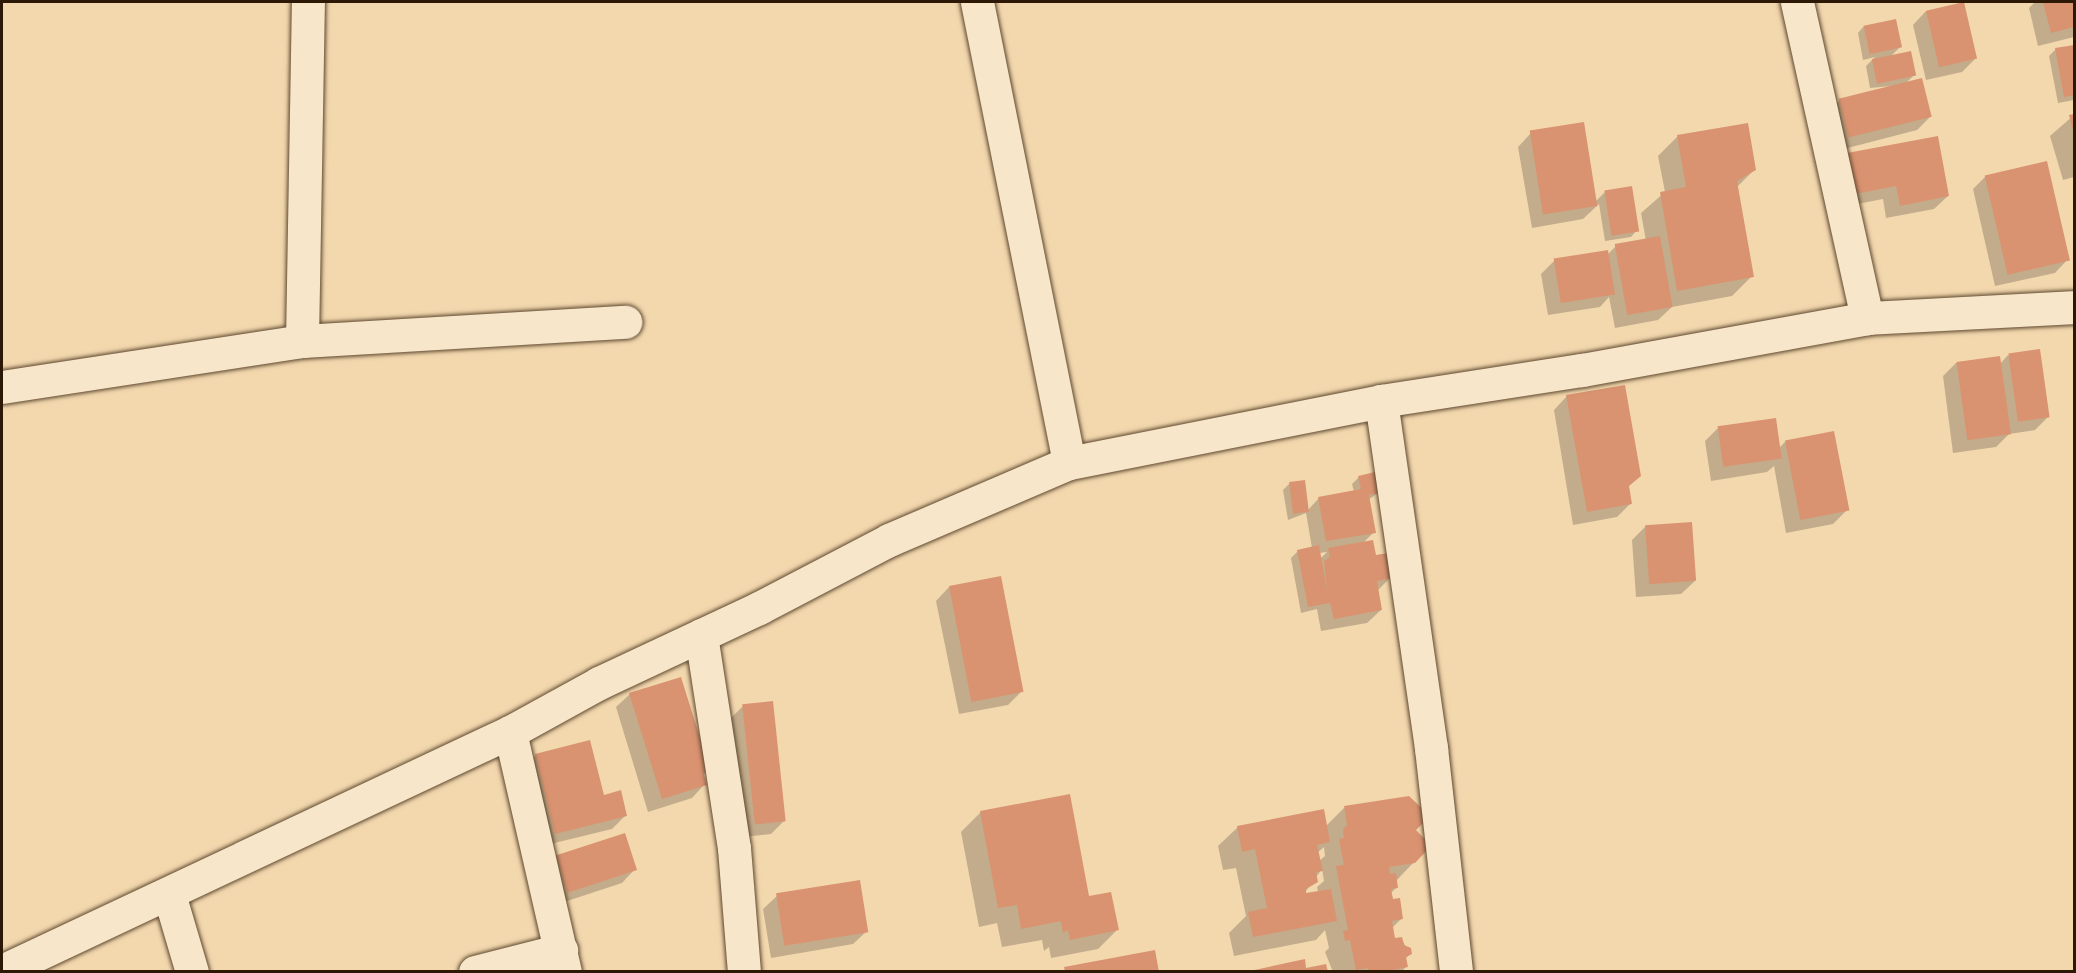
<!DOCTYPE html>
<html>
<head>
<meta charset="utf-8">
<style>
	body { margin:0 }
	#map { position:relative; width:2076px; height:973px; overflow:hidden; background:#f3d8ae; font-family:"Libre Bodoni",serif }
	div>[style] { position:absolute }
	[style*='--x'] { left:calc(var(--x)*1px); top:calc(var(--y)*1px); width:calc(var(--w)*1px); rotate:calc(var(--a)*1deg) }
	.shadow>* { inset:0; background:#0003 }
	.building>* { inset:0; background:#da9371; transform-origin:0 0 }
	.roads { filter:drop-shadow(0 0 2px #5e482f) drop-shadow(0 0 2px #5e482f) }
	.street>* { height:33px; margin:-16.5px; padding:0 16.5px; transform-origin:16.5px; border-radius:16.5px; background:#f7e6ca }
	span { translate:-50% -50%; white-space:nowrap; text-align:center; line-height:1.15; -webkit-text-stroke:6px #f7e6ca; paint-order:stroke }
	.frame { position:absolute; inset:0; border:3px solid #2c1805; pointer-events:none }
</style>
</head>
<body>
<div id="map">
	<div class="shadow">
		<i style="clip-path:polygon(2035px 2px,2074px 2px,2074px 37px,2038px 46px,2029px 8px)"></i>
		<i style="clip-path:polygon(1926px 11px,1976px 58px,1962px 72px,1926px 80px,1913px 25px)"></i>
		<i style="clip-path:polygon(1864px 26px,1901px 46px,1891px 56px,1914px 75px,1905px 84px,1930px 117px,1917px 130px,1836px 151px,1826px 114px,1839px 101px,1901px 85px,1870px 88px,1866px 66px,1875px 57px,1863px 60px,1858px 33px)"></i>
		<i style="clip-path:polygon(2074px 46px,2074px 100px,2058px 103px,2049px 56px,2055px 50px)"></i>
		<i style="clip-path:polygon(2074px 115px,2074px 177px,2063px 180px,2050px 136px)"></i>
		<i style="clip-path:polygon(1531px 133px,1596px 201px,1605px 192px,1637px 230px,1631px 237px,1605px 241px,1599px 204px,1583px 219px,1532px 228px,1518px 147px)"></i>
		<i style="clip-path:polygon(1678px 136px,1754px 170px,1736px 188px,1752px 276px,1732px 296px,1672px 307px,1658px 320px,1615px 328px,1609px 297px,1600px 307px,1548px 315px,1541px 274px,1555px 260px,1607px 255px,1616px 246px,1646px 241px,1641px 213px,1665px 192px,1658px 156px)"></i>
		<i style="clip-path:polygon(1834px 168px,1948px 196px,1934px 209px,1886px 218px,1883px 199px,1842px 207px)"></i>
		<i style="clip-path:polygon(1986px 176px,2068px 259px,2055px 273px,1995px 286px,1973px 189px)"></i>
		<i style="clip-path:polygon(2008px 355px,2048px 417px,2035px 430px,2009px 434px,1996px 447px,1953px 453px,1943px 376px,1956px 363px,2000px 364px)"></i>
		<i style="clip-path:polygon(1567px 396px,1628px 487px,1630px 504px,1617px 517px,1573px 525px,1554px 410px)"></i>
		<i style="clip-path:polygon(1718px 428px,1779px 448px,1785px 442px,1847px 510px,1833px 524px,1786px 533px,1774px 466px,1767px 472px,1711px 481px,1705px 441px)"></i>
		<i style="clip-path:polygon(evenodd,1359px 477px,1378px 493px,1368px 500px,1374px 532px,1363px 543px,1391px 577px,1377px 591px,1381px 610px,1367px 623px,1321px 631px,1317px 609px,1301px 613px,1291px 558px,1298px 551px,1312px 548px,1306px 513px,1288px 520px,1283px 490px,1290px 483px,1308px 510px,1319px 498px,1354px 492px,1352px 484px,1359px 477px,1327px 552px,1320px 559px,1319px 553px,1327px 552px)"></i>
		<i style="clip-path:polygon(1646px 526px,1695px 581px,1681px 594px,1636px 597px,1632px 540px)"></i>
		<i style="clip-path:polygon(949px 587px,1022px 691px,1008px 705px,959px 714px,936px 601px)"></i>
		<i style="clip-path:polygon(630px 694px,708px 770px,703px 775px,705px 784px,692px 798px,648px 812px,616px 707px)"></i>
		<i style="clip-path:polygon(743px 706px,785px 820px,771px 834px,743px 837px,730px 719px)"></i>
		<i style="clip-path:polygon(536px 755px,603px 797px,626px 815px,612px 829px,542px 846px,523px 769px)"></i>
		<i style="clip-path:polygon(evenodd,1344px 808px,1414px 830px,1414px 862px,1396px 881px,1397px 887px,1390px 894px,1402px 918px,1392px 928px,1394px 940px,1401px 938px,1410px 954px,1405px 959px,1406px 967px,1401px 972px,1333px 972px,1325px 952px,1329px 948px,1325px 930px,1316px 940px,1234px 956px,1229px 933px,1246px 916px,1236px 868px,1223px 870px,1218px 846px,1238px 827px,1326px 826px,1344px 808px,1324px 847px,1325px 856px,1319px 861px,1317px 853px,1324px 847px,1344px 808px,1322px 869px,1324px 881px,1317px 887px,1318px 892px,1303px 895px,1322px 869px)"></i>
		<i style="clip-path:polygon(981px 812px,1088px 898px,1117px 930px,1098px 949px,1051px 958px,1049px 947px,1044px 951px,1042px 940px,1002px 947px,997px 923px,979px 927px,961px 832px)"></i>
		<i style="clip-path:polygon(557px 858px,635px 869px,622px 883px,555px 905px,543px 871px)"></i>
		<i style="clip-path:polygon(777px 896px,867px 931px,853px 944px,771px 958px,763px 909px)"></i>
	</div>
	<div class="building">
		<i style="left:1964px;top:2px;width:58px;height:39px;rotate:77deg"></i>
		<i style="clip-path:polygon(2043px 2px,2074px 2px,2074px 27px,2051px 33px)"></i>
		<i style="left:1896px;top:19px;width:29px;height:33px;rotate:78deg"></i>
		<i style="clip-path:polygon(2074px 45px,2074px 95px,2064px 97px,2055px 48px)"></i>
		<i style="left:1911px;top:51px;width:25px;height:40px;rotate:78deg"></i>
		<i style="left:1922px;top:78px;width:40px;height:86px;rotate:76deg"></i>
		<i style="clip-path:polygon(2074px 114px,2074px 133px,2069px 115px)"></i>
		<i style="left:1584px;top:122px;width:85px;height:55px;rotate:81deg"></i>
		<i style="clip-path:polygon(1748px 123px,1756px 170px,1737px 181px,1754px 277px,1677px 291px,1660px 192px,1686px 187px,1677px 135px)"></i>
		<i style="clip-path:polygon(1938px 136px,1949px 196px,1900px 206px,1896px 186px,1855px 194px,1847px 153px)"></i>
		<i style="left:2047px;top:161px;width:102px;height:64px;rotate:77deg"></i>
		<i style="left:1632px;top:186px;width:46px;height:28px;rotate:81deg"></i>
		<i style="left:1660px;top:236px;width:72px;height:46px;rotate:80deg"></i>
		<i style="left:1608px;top:250px;width:45px;height:55px;rotate:81deg"></i>
		<i style="left:2040px;top:349px;width:69px;height:32px;rotate:82deg"></i>
		<i style="left:2000px;top:356px;width:79px;height:44px;rotate:82deg"></i>
		<i style="clip-path:polygon(1625px 385px,1641px 476px,1629px 486px,1632px 504px,1587px 512px,1566px 395px)"></i>
		<i style="left:1776px;top:418px;width:41px;height:59px;rotate:82deg"></i>
		<i style="left:1834px;top:431px;width:81px;height:50px;rotate:79deg"></i>
		<i style="clip-path:polygon(1375px 472px,1379px 493px,1369px 495px,1376px 533px,1326px 541px,1318px 497px,1361px 489px,1358px 476px)"></i>
		<i style="left:1305px;top:480px;width:32px;height:16px;rotate:83deg"></i>
		<i style="left:1692px;top:522px;width:59px;height:47px;rotate:86deg"></i>
		<i style="clip-path:polygon(1373px 540px,1376px 555px,1388px 553px,1392px 578px,1377px 581px,1382px 610px,1334px 619px,1330px 603px,1308px 607px,1297px 550px,1319px 545px,1327px 590px,1324px 561px,1330px 557px,1328px 548px)"></i>
		<i style="left:1001px;top:576px;width:118px;height:53px;rotate:79deg"></i>
		<i style="clip-path:polygon(681px 677px,710px 770px,703px 772px,707px 785px,662px 799px,629px 693px)"></i>
		<i style="left:773px;top:701px;width:121px;height:31px;rotate:84deg"></i>
		<i style="clip-path:polygon(590px 740px,604px 795px,621px 790px,627px 816px,555px 834px,535px 754px)"></i>
		<i style="clip-path:polygon(1070px 794px,1089px 896px,1111px 892px,1119px 930px,1070px 940px,1068px 930px,1063px 933px,1061px 921px,1021px 929px,1017px 905px,998px 908px,980px 811px)"></i>
		<i style="clip-path:polygon(1409px 796px,1430px 816px,1416px 830px,1431px 846px,1415px 863px,1389px 867px,1390px 874px,1396px 873px,1398px 888px,1391px 889px,1393px 899px,1400px 898px,1403px 919px,1392px 921px,1395px 938px,1402px 937px,1404px 945px,1411px 948px,1412px 954px,1406px 957px,1408px 967px,1383px 972px,1368px 972px,1368px 968px,1356px 970px,1350px 940px,1345px 941px,1343px 931px,1348px 930px,1336px 866px,1344px 865px,1339px 839px,1344px 838px,1343px 829px,1347px 825px,1344px 806px)"></i>
		<i style="clip-path:polygon(1324px 809px,1330px 842px,1317px 845px,1323px 871px,1316px 872px,1318px 882px,1306px 889px,1306px 893px,1331px 889px,1337px 921px,1253px 937px,1248px 912px,1267px 908px,1255px 849px,1242px 852px,1237px 826px)"></i>
		<i style="left:625px;top:833px;width:39px;height:73px;rotate:72deg"></i>
		<i style="left:860px;top:880px;width:53px;height:85px;rotate:81deg"></i>
		<i style="clip-path:polygon(1155px 950px,1159px 972px,1065px 972px,1064px 967px)"></i>
		<i style="clip-path:polygon(1305px 959px,1306px 968px,1326px 964px,1328px 972px,1245px 972px)"></i>
	</div>
	<div class="roads">
		<div class="street">
			<i style="--x:977;--y:2;--w:470;--a:78.7"></i>
			<i style="--x:1797;--y:2;--w:324;--a:77.5"></i>
			<i style="--x:302;--y:341;--w:324;--a:-3.4"></i>
			<i style="--x:2;--y:387;--w:304;--a:-8.7"></i>
			<i style="--x:302;--y:341;--w:339;--a:-89"></i>
			<i style="--x:1381;--y:401;--w:351;--a:81.8"></i>
			<i style="--x:1431;--y:748;--w:225;--a:83.6"></i>
			<i style="--x:701;--y:635;--w:216;--a:81.2"></i>
			<i style="--x:734;--y:848;--w:124;--a:85.4"></i>
			<i style="--x:510;--y:732;--w:246;--a:77.1"></i>
			<i style="--x:169;--y:894;--w:81;--a:73.6"></i>
			<i style="--x:2;--y:971;--w:561;--a:-25.2"></i>
			<i style="--x:510;--y:732;--w:102;--a:-28.8"></i>
			<i style="--x:599;--y:683;--w:177;--a:-25.1"></i>
			<i style="--x:759;--y:608;--w:147;--a:-27.6"></i>
			<i style="--x:889;--y:540;--w:196;--a:-23.2"></i>
			<i style="--x:1069;--y:463;--w:318;--a:-11.2"></i>
			<i style="--x:1381;--y:401;--w:203;--a:-8.8"></i>
			<i style="--x:1582;--y:370;--w:290;--a:-10.3"></i>
			<i style="--x:1867;--y:318;--w:207;--a:-3"></i>
			<i style="--x:475;--y:972;--w:89;--a:-14.3"></i>
		</div>
	</div>
	<div class="frame"></div>
</div>
</body>
</html>
